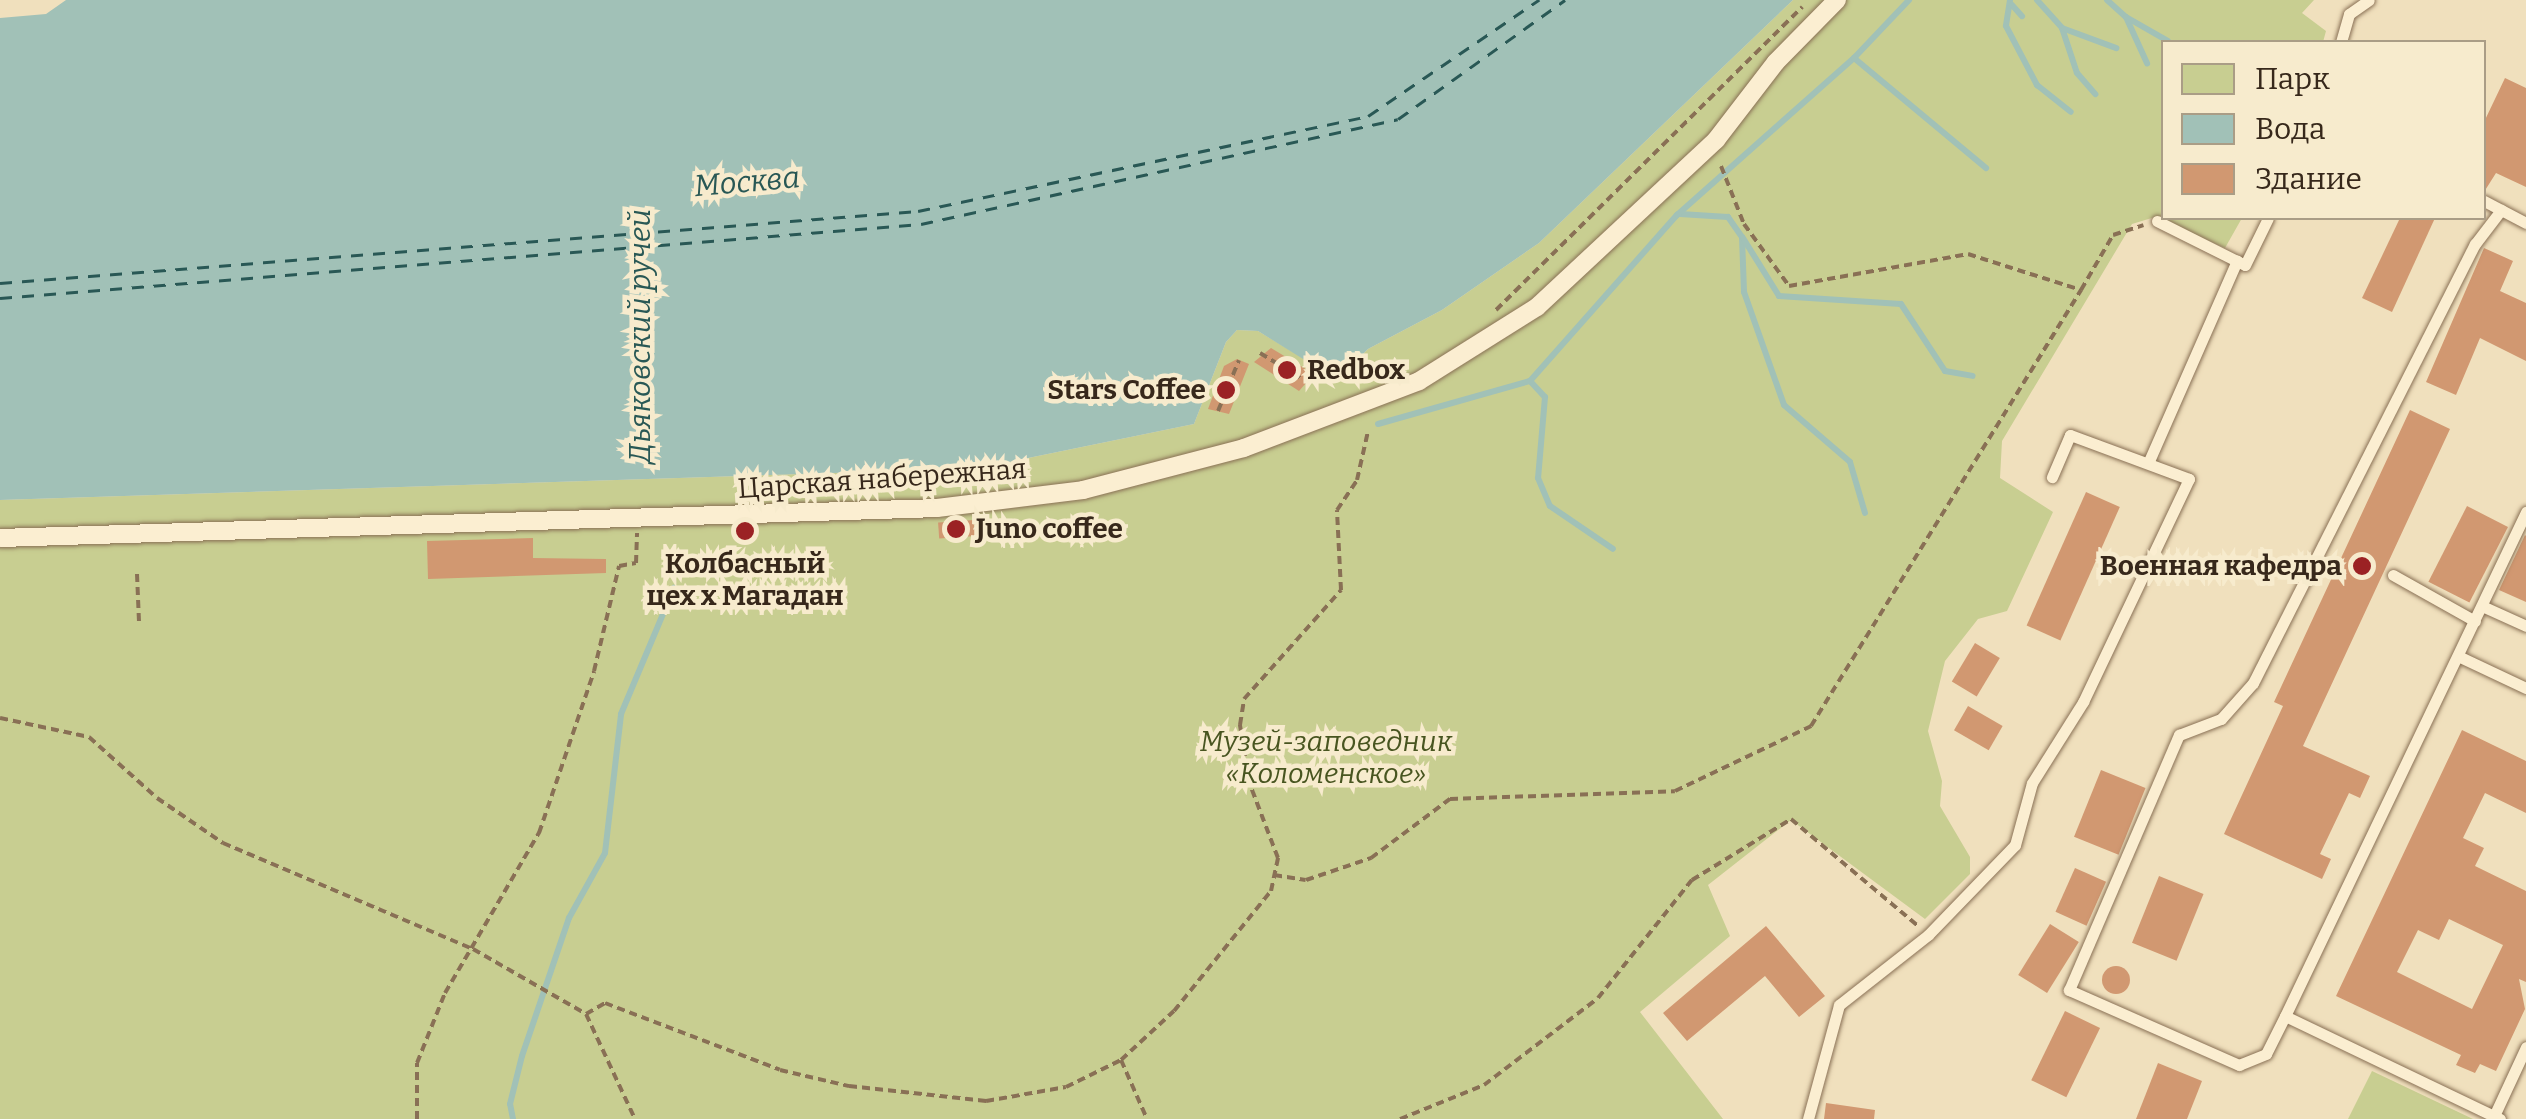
<!DOCTYPE html>
<html>
<head>
<meta charset="utf-8">
<style>
	body { margin:0 }
	#map { position:relative; width:2526px; height:1119px; overflow:hidden; background:#f0e0bd; font-family:Bitter,serif }
	div>[style] { position:absolute }
	[style*='--x'] { left:calc(var(--x)*1px); top:calc(var(--y)*1px); width:calc(var(--w)*1px); rotate:calc(var(--a)*1deg) }
	.green>* { inset:0; background:#c8ce91 }
	.water>* { inset:0; background:#a1c1b7 }
	.stream>* { height:6px; margin:-3px; padding:0 3px; transform-origin:3px; border-radius:3px; background:#a1c1b7 }
	.ferry>* { height:2.5px; margin-top:-1.25px; transform-origin:0; background:repeating-linear-gradient(90deg,#295855 0 12px,transparent 0 22px) }
	.building>* { inset:0; background:#d19871; transform-origin:0 0 }
	.round { border-radius:50% }
	.path>* { height:4px; margin-top:-2px; transform-origin:0; background:repeating-linear-gradient(90deg,#897055 0 8px,transparent 0 13px) }
	.roads { filter:drop-shadow(0 0 2px #897055) drop-shadow(0 0 2px #897055) }
	.service>* { height:11px; margin:-5.5px; padding:0 5.5px; transform-origin:5.5px; border-radius:5.5px; background:#fbeed1 }
	.pedestrian>* { height:18px; margin:-9px; padding:0 9px; transform-origin:9px; border-radius:9px; background:#fbeed1 }
	.dots>* { width:28px; height:28px; translate:-50% -50%; box-sizing:border-box; border:5px solid #f7ebcd; border-radius:50% }
	span { translate:-50% -50%; white-space:nowrap; text-align:center; line-height:1.15; -webkit-text-stroke:9px #f7ebcd; paint-order:stroke }
	.poi-label { font-size:28px; color:#37281b; font-weight:700 }
	.left { translate:0 -50%; text-align:left }
	.right { translate:-100% -50%; text-align:right }
	.street-label { font-size:28px; color:#37281b }
	.park-label { font-size:28px; color:#485520; font-style:italic }
	.water-label { font-size:30px; color:#295855; font-style:italic }
	.legend { position:absolute; left:2161px; top:40px; width:325px; height:180px; box-sizing:border-box; background:#f7ebcd; border:2px solid #aa9d86; margin:0; padding:12px 18px; list-style:none; font-size:30px; color:#37281b }
	.legend li { display:flex; align-items:center; gap:20px; height:50px }
	.legend b { width:50px; border:2px solid #aa9d86 }
</style>
</head>
<body>
<div id="map">
	<div class="green">
		<i style="clip-path:polygon(1793px 0,2314px 0,2302px 13px,2326px 31px,2323px 42px,2164px 42px,2164px 218px,2242px 218px,2225px 248px,2155px 217px,2132px 224px,2002px 441px,2000px 478px,2053px 512px,2007px 611px,1978px 619px,1945px 661px,1928px 731px,1942px 781px,1940px 806px,1970px 857px,1970px 874px,1925px 919px,1791px 820px,1708px 885px,1730px 936px,1640px 1012px,1723px 1119px,0 1119px,0 500px,925px 470px,1009px 462px,1194px 424px,1226px 342px,1237px 330px,1258px 331px,1338px 379px,1368px 349px,1442px 310px,1539px 243px)"></i>
		<i style="clip-path:polygon(2372px 1071px,2473px 1119px,2348px 1119px)"></i>
	</div>
	<div class="water">
		<i style="clip-path:polygon(66px 0,1793px 0,1539px 243px,1442px 310px,1368px 349px,1337px 380px,1258px 331px,1237px 330px,1226px 342px,1194px 424px,1009px 462px,925px 470px,0 500px,0 18px,46px 14px)"></i>
	</div>
	<div class="stream">
		<i style="--x:2010;--y:0;--w:26;--a:99"></i>
		<i style="--x:2006;--y:26;--w:67;--a:62.3"></i>
		<i style="--x:2037;--y:85;--w:43;--a:38.5"></i>
		<i style="--x:2037;--y:0;--w:38;--a:48"></i>
		<i style="--x:2062;--y:28;--w:47;--a:71.6"></i>
		<i style="--x:2077;--y:73;--w:28;--a:49"></i>
		<i style="--x:2107;--y:0;--w:25;--a:42"></i>
		<i style="--x:2126;--y:17;--w:51;--a:65.5"></i>
		<i style="--x:2012;--y:5;--w:15;--a:48"></i>
		<i style="--x:2126;--y:17;--w:48;--a:29.7"></i>
		<i style="--x:2062;--y:28;--w:58;--a:20.3"></i>
		<i style="--x:1854;--y:58;--w:172;--a:39.8"></i>
		<i style="--x:1680;--y:214;--w:48;--a:3.6"></i>
		<i style="--x:1728;--y:217;--w:24;--a:55"></i>
		<i style="--x:1742;--y:237;--w:55;--a:87.9"></i>
		<i style="--x:1744;--y:292;--w:120;--a:70.5"></i>
		<i style="--x:1784;--y:405;--w:87;--a:40.8"></i>
		<i style="--x:1850;--y:462;--w:53;--a:73.6"></i>
		<i style="--x:1743;--y:238;--w:68;--a:58.2"></i>
		<i style="--x:1779;--y:296;--w:122;--a:3.8"></i>
		<i style="--x:1901;--y:304;--w:80;--a:56.7"></i>
		<i style="--x:1945;--y:371;--w:28;--a:10"></i>
		<i style="--x:1530;--y:381;--w:22;--a:47"></i>
		<i style="--x:1545;--y:397;--w:81;--a:94.9"></i>
		<i style="--x:1538;--y:478;--w:30;--a:67"></i>
		<i style="--x:1550;--y:506;--w:76;--a:34.3"></i>
		<i style="--x:1378;--y:424;--w:158;--a:-15.8"></i>
		<i style="--x:1530;--y:381;--w:222;--a:-48.5"></i>
		<i style="--x:1677;--y:215;--w:237;--a:-41.6"></i>
		<i style="--x:1854;--y:58;--w:80;--a:-46.5"></i>
		<i style="--x:513;--y:1119;--w:15;--a:-101"></i>
		<i style="--x:510;--y:1104;--w:49;--a:-76"></i>
		<i style="--x:522;--y:1056;--w:146;--a:-71.2"></i>
		<i style="--x:569;--y:918;--w:74;--a:-61"></i>
		<i style="--x:605;--y:853;--w:140;--a:-83.4"></i>
		<i style="--x:621;--y:714;--w:137;--a:-67.2"></i>
	</div>
	<div class="ferry">
		<i style="--x:0;--y:283;--w:921;--a:-4.48"></i>
		<i style="--x:918;--y:211;--w:460;--a:-11.9"></i>
		<i style="--x:1368;--y:116;--w:207;--a:-34.2"></i>
		<i style="--x:0;--y:298;--w:924;--a:-4.59"></i>
		<i style="--x:921;--y:224;--w:488;--a:-12.4"></i>
		<i style="--x:1398;--y:119;--w:205;--a:-35.5"></i>
	</div>
	<div class="building">
		<i style="clip-path:polygon(2505px 78px,2526px 88px,2526px 187px,2496px 173px,2484px 192px,2484px 122px)"></i>
		<i style="clip-path:polygon(2400px 218px,2435px 218px,2392px 312px,2362px 298px)"></i>
		<i style="clip-path:polygon(2484px 248px,2513px 261px,2500px 291px,2526px 303px,2526px 361px,2480px 338px,2456px 395px,2426px 382px)"></i>
		<i style="clip-path:polygon(1271px 348px,1314px 374px,1299px 391px,1254px 362px)"></i>
		<i style="clip-path:polygon(1237px 359px,1249px 364px,1229px 414px,1208px 409px,1224px 366px)"></i>
		<i style="clip-path:polygon(2410px 410px,2450px 429px,2303px 746px,2370px 776px,2360px 798px,2349px 793px,2320px 854px,2331px 859px,2322px 879px,2224px 834px,2283px 706px,2274px 702px)"></i>
		<i style="left:2086px;top:492px;width:37px;height:146px;rotate:24deg"></i>
		<i style="left:2467px;top:506px;width:46px;height:85px;rotate:27deg"></i>
		<i style="left:974px;top:520px;width:16px;height:36px;rotate:86deg"></i>
		<i style="clip-path:polygon(2525px 535px,2526px 536px,2526px 602px,2499px 590px)"></i>
		<i style="clip-path:polygon(533px 538px,533px 558px,606px 559px,606px 573px,428px 579px,427px 541px)"></i>
		<i style="left:1975px;top:643px;width:29px;height:45px;rotate:31deg"></i>
		<i style="left:1968px;top:706px;width:40px;height:28px;rotate:30deg"></i>
		<i style="clip-path:polygon(evenodd,2462px 730px,2526px 761px,2526px 813px,2485px 793px,2463px 838px,2484px 848px,2475px 866px,2526px 891px,2526px 982px,2519px 979px,2525px 1009px,2496px 1071px,2480px 1064px,2475px 1073px,2456px 1065px,2461px 1055px,2336px 996px,2462px 730px,2449px 919px,2503px 945px,2472px 1009px,2397px 972px,2418px 930px,2439px 940px,2449px 919px)"></i>
		<i style="left:2101px;top:770px;width:48px;height:72px;rotate:22deg"></i>
		<i style="left:2075px;top:868px;width:34px;height:48px;rotate:24deg"></i>
		<i style="left:2159px;top:876px;width:48px;height:72px;rotate:22deg"></i>
		<i style="left:2050px;top:924px;width:34px;height:60px;rotate:32deg"></i>
		<i style="clip-path:polygon(1766px 926px,1825px 996px,1799px 1017px,1765px 976px,1687px 1041px,1663px 1013px)"></i>
		<i class="round" style="left:2102px;top:966px;width:28px;height:28px"></i>
		<i style="left:2065px;top:1011px;width:39px;height:77px;rotate:26deg"></i>
		<i style="clip-path:polygon(2158px 1063px,2202px 1081px,2187px 1119px,2136px 1119px)"></i>
		<i style="clip-path:polygon(1826px 1103px,1875px 1110px,1874px 1119px,1824px 1119px)"></i>
	</div>
	<div class="path">
		<i style="--x:1721;--y:166;--w:62;--a:68.4"></i>
		<i style="--x:1744;--y:224;--w:77;--a:54"></i>
		<i style="--x:1789;--y:286;--w:182;--a:-10.1"></i>
		<i style="--x:1968;--y:254;--w:119;--a:17.7"></i>
		<i style="--x:2081;--y:290;--w:64;--a:-59.8"></i>
		<i style="--x:2113;--y:235;--w:32;--a:-18"></i>
		<i style="--x:1496;--y:310;--w:431;--a:-44.7"></i>
		<i style="--x:1260;--y:353;--w:55;--a:31.7"></i>
		<i style="--x:1218;--y:411;--w:55;--a:-67.6"></i>
		<i style="--x:137;--y:574;--w:47;--a:87.6"></i>
		<i style="--x:0;--y:718;--w:91;--a:12.1"></i>
		<i style="--x:89;--y:737;--w:91;--a:41.9"></i>
		<i style="--x:157;--y:798;--w:80;--a:34.3"></i>
		<i style="--x:223;--y:843;--w:272;--a:23"></i>
		<i style="--x:473;--y:949;--w:130;--a:29.9"></i>
		<i style="--x:586;--y:1014;--w:116;--a:65"></i>
		<i style="--x:1274;--y:875;--w:32;--a:9"></i>
		<i style="--x:1306;--y:880;--w:69;--a:-18.7"></i>
		<i style="--x:1371;--y:858;--w:99;--a:-36.8"></i>
		<i style="--x:1450;--y:799;--w:225;--a:-2"></i>
		<i style="--x:1675;--y:791;--w:151;--a:-25.5"></i>
		<i style="--x:1811;--y:726;--w:513;--a:-58.23"></i>
		<i style="--x:586;--y:1014;--w:22;--a:-30"></i>
		<i style="--x:605;--y:1003;--w:187;--a:20.9"></i>
		<i style="--x:780;--y:1070;--w:71;--a:13.1"></i>
		<i style="--x:849;--y:1086;--w:138;--a:6.2"></i>
		<i style="--x:986;--y:1101;--w:81;--a:-9.9"></i>
		<i style="--x:1066;--y:1087;--w:61;--a:-26.1"></i>
		<i style="--x:1121;--y:1060;--w:72;--a:-42.8"></i>
		<i style="--x:1174;--y:1011;--w:154;--a:-51.1"></i>
		<i style="--x:1271;--y:891;--w:34;--a:-78"></i>
		<i style="--x:1278;--y:858;--w:81;--a:-110.9"></i>
		<i style="--x:1249;--y:782;--w:58;--a:-99"></i>
		<i style="--x:1240;--y:725;--w:26;--a:-81"></i>
		<i style="--x:1244;--y:699;--w:146;--a:-48.3"></i>
		<i style="--x:1341;--y:590;--w:80;--a:-92.9"></i>
		<i style="--x:1337;--y:510;--w:36;--a:-56"></i>
		<i style="--x:1357;--y:480;--w:50;--a:-77.3"></i>
		<i style="--x:1121;--y:1060;--w:64;--a:66.2"></i>
		<i style="--x:417;--y:1119;--w:56;--a:-90"></i>
		<i style="--x:417;--y:1063;--w:75;--a:-68.2"></i>
		<i style="--x:445;--y:993;--w:186;--a:-59.6"></i>
		<i style="--x:539;--y:833;--w:171;--a:-71.2"></i>
		<i style="--x:594;--y:671;--w:108;--a:-76.6"></i>
		<i style="--x:619;--y:566;--w:17;--a:-10"></i>
		<i style="--x:636;--y:563;--w:30;--a:-88"></i>
		<i style="--x:1400;--y:1119;--w:91;--a:-22"></i>
		<i style="--x:1484;--y:1085;--w:143;--a:-37.3"></i>
		<i style="--x:1598;--y:998;--w:151;--a:-51.5"></i>
		<i style="--x:1692;--y:880;--w:116;--a:-31.6"></i>
		<i style="--x:1791;--y:819;--w:165;--a:40.1"></i>
	</div>
	<div class="roads">
		<div class="service">
			<i style="--x:2341;--y:42;--w:29;--a:-74"></i>
			<i style="--x:2349;--y:14;--w:24;--a:-35"></i>
			<i style="--x:2484;--y:201;--w:47;--a:27.6"></i>
			<i style="--x:2157;--y:221;--w:98;--a:26.6"></i>
			<i style="--x:2245;--y:265;--w:52;--a:-63.9"></i>
			<i style="--x:2149;--y:461;--w:219;--a:-66.3"></i>
			<i style="--x:2393;--y:575;--w:94;--a:29.3"></i>
			<i style="--x:2482;--y:606;--w:48;--a:24.4"></i>
			<i style="--x:2458;--y:656;--w:75;--a:25.2"></i>
			<i style="--x:2285;--y:1016;--w:559;--a:-64.44"></i>
			<i style="--x:2494;--y:1116;--w:76;--a:-65.1"></i>
			<i style="--x:1808;--y:1119;--w:118;--a:-74.8"></i>
			<i style="--x:1839;--y:1005;--w:113;--a:-38.2"></i>
			<i style="--x:1928;--y:935;--w:125;--a:-46"></i>
			<i style="--x:2015;--y:845;--w:64;--a:-74.7"></i>
			<i style="--x:2032;--y:783;--w:96;--a:-57.8"></i>
			<i style="--x:2083;--y:702;--w:247;--a:-64.6"></i>
			<i style="--x:2189;--y:479;--w:127;--a:-159.7"></i>
			<i style="--x:2070;--y:435;--w:46;--a:113.2"></i>
			<i style="--x:2500;--y:1119;--w:238;--a:-154.4"></i>
			<i style="--x:2285;--y:1016;--w:42;--a:116.6"></i>
			<i style="--x:2266;--y:1054;--w:29;--a:158"></i>
			<i style="--x:2239;--y:1065;--w:186;--a:-156.2"></i>
			<i style="--x:2069;--y:990;--w:278;--a:-66.7"></i>
			<i style="--x:2179;--y:735;--w:45;--a:-20.9"></i>
			<i style="--x:2221;--y:719;--w:48;--a:-48.4"></i>
			<i style="--x:2253;--y:683;--w:492;--a:-63.2"></i>
			<i style="--x:2475;--y:244;--w:43;--a:-52.6"></i>
		</div>
		<div class="pedestrian">
			<i style="--x:0;--y:538;--w:937;--a:-1.83"></i>
			<i style="--x:937;--y:508;--w:147;--a:-7"></i>
			<i style="--x:1083;--y:490;--w:166;--a:-14.6"></i>
			<i style="--x:1244;--y:448;--w:187;--a:-20.9"></i>
			<i style="--x:1419;--y:381;--w:139;--a:-32.1"></i>
			<i style="--x:1537;--y:307;--w:245;--a:-43"></i>
			<i style="--x:1716;--y:140;--w:98;--a:-52.4"></i>
			<i style="--x:1776;--y:62;--w:87;--a:-45.5"></i>
		</div>
	</div>
	<div class="dots">
		<i style="left:1287px;top:370px;background:#9b2224"></i>
		<i style="left:1226px;top:390px;background:#9b2224"></i>
		<i style="left:956px;top:529px;background:#9b2224"></i>
		<i style="left:745px;top:531px;background:#9b2224"></i>
		<i style="left:2362px;top:566px;background:#9b2224"></i>
	</div>
	<div class="poi-label">
		<span class="left" style="left:1307px;top:370px">Redbox</span>
		<span class="right" style="left:1206px;top:390px">Stars Coffee</span>
		<span class="left" style="left:976px;top:529px">Juno coffee</span>
		<span style="left:745px;top:580px">Колбасный<br>цех x Магадан</span>
		<span class="right" style="left:2342px;top:566px">Военная кафедра</span>
	</div>
	<div class="street-label">
		<span style="left:882px;top:479px;rotate:-4deg">Царская набережная</span>
	</div>
	<div class="park-label">
		<span style="left:1326px;top:758px">Музей-заповедник<br>«Коломенское»</span>
	</div>
	<div class="water-label">
		<span style="left:747px;top:182px;rotate:-5deg">Москва</span>
		<span style="left:640px;top:336px;rotate:-90deg">Дьяковский ручей</span>
	</div>
	<ul class="legend">
	<li><b style="height:28px;background:#c8ce91"></b>Парк</li>
	<li><b style="height:28px;background:#a1c1b7"></b>Вода</li>
	<li><b style="height:28px;background:#d19871"></b>Здание</li>
	</ul>
</div>
</body>
</html>
